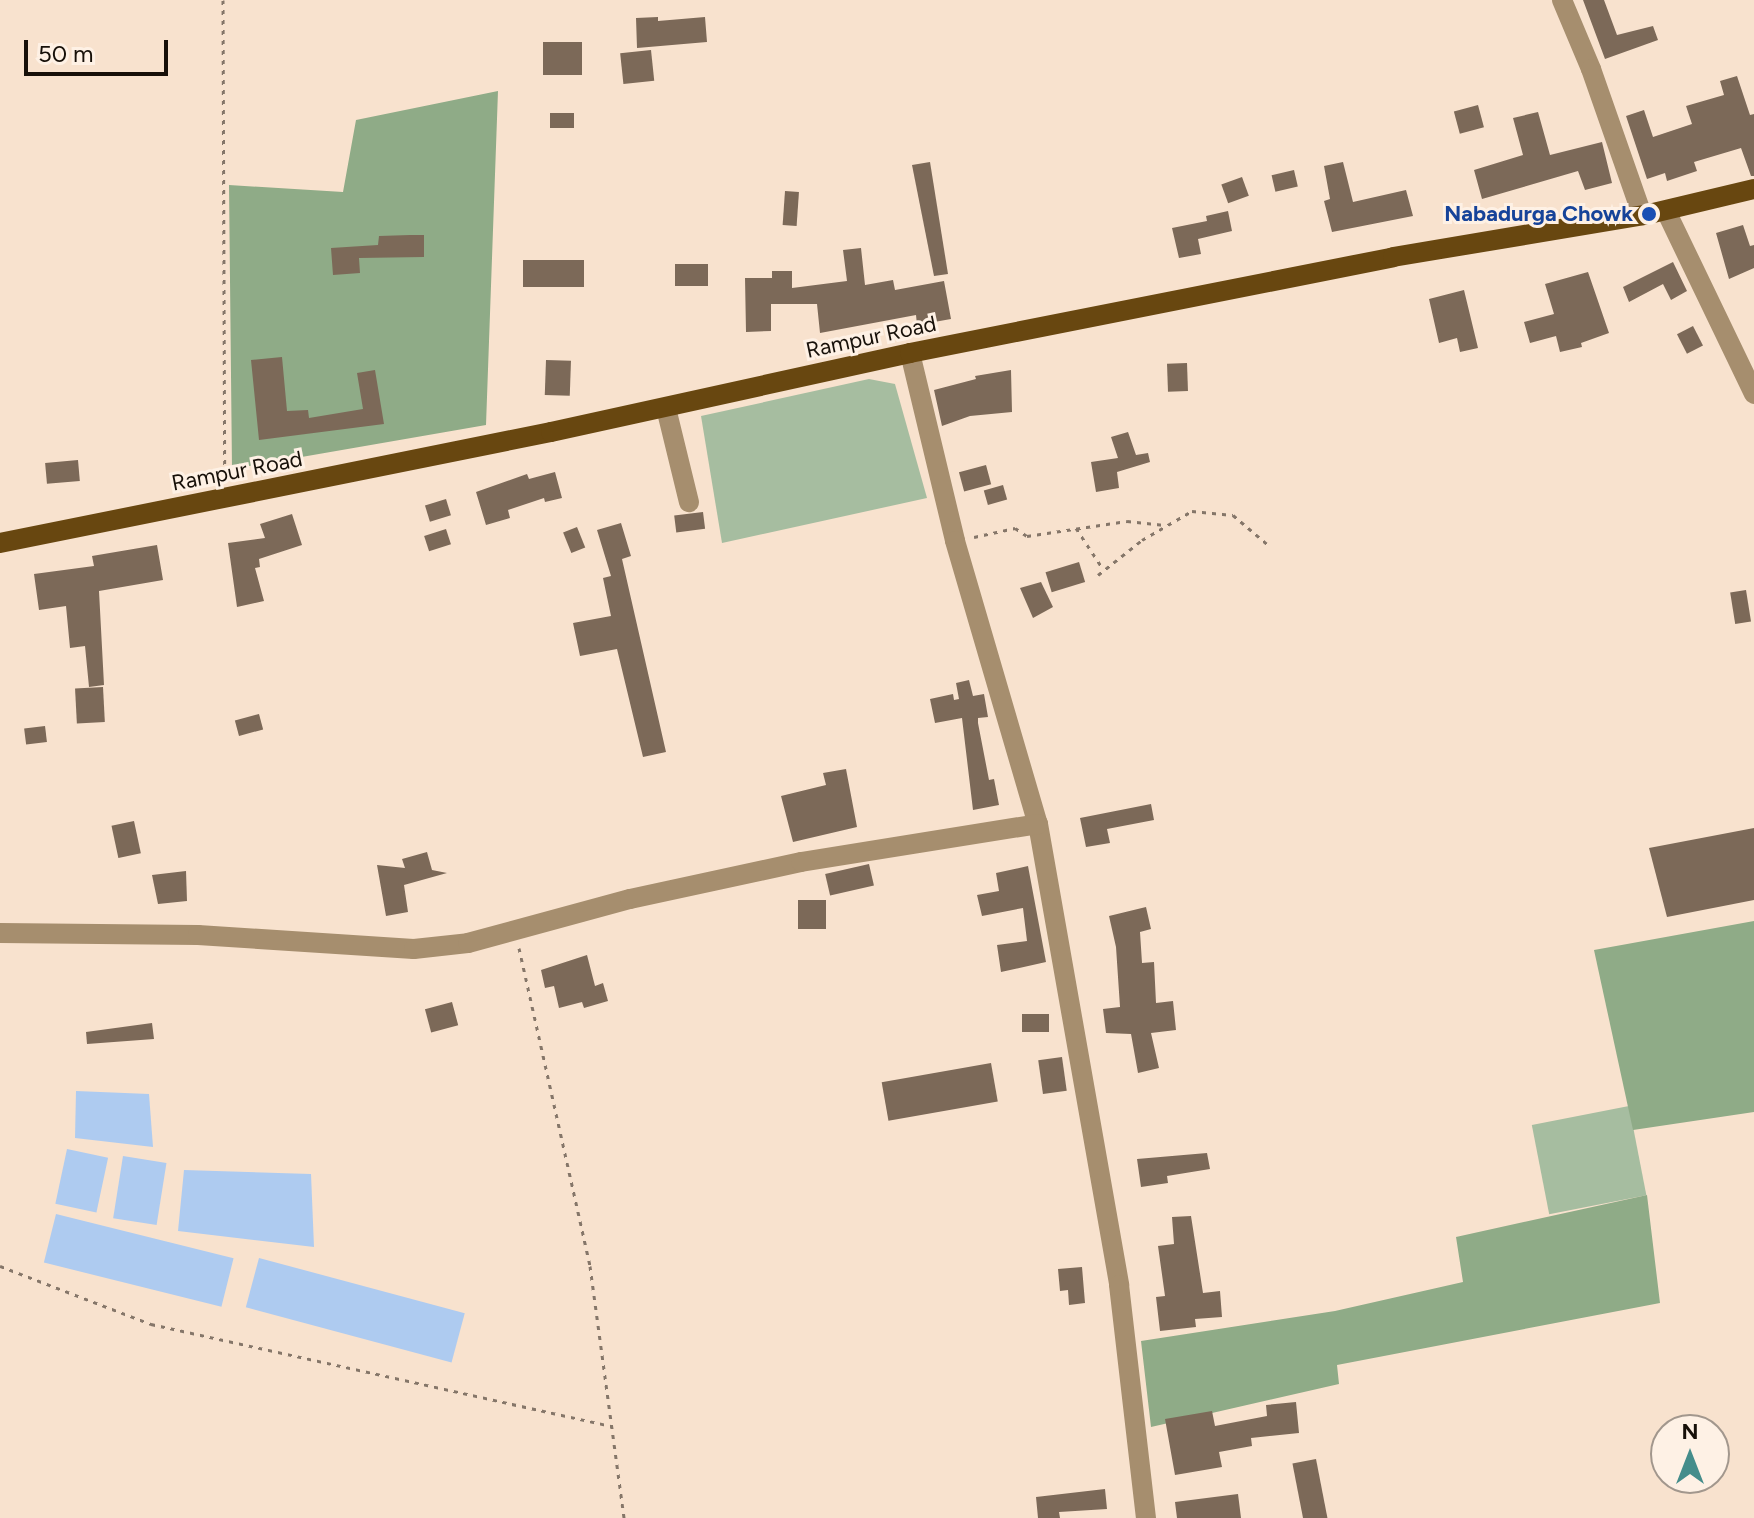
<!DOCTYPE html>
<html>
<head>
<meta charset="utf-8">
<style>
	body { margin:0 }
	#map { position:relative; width:1754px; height:1518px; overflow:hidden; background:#f8e2ce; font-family:Figtree,sans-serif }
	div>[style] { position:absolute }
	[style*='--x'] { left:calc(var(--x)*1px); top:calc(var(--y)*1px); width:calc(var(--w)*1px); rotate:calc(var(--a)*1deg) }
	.green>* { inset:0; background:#a6bda0; transform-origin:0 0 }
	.forest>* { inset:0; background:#8fab87 }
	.water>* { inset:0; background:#aecbf0; transform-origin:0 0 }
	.building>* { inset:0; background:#7c6958; transform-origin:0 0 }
	.path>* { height:3px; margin-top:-1.5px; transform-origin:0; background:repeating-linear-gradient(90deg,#857669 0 4px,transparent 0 10px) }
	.minor>* { height:20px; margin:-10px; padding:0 10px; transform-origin:10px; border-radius:10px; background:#a68e6e }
	.major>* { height:20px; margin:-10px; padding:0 10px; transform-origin:10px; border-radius:10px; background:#684710 }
	.dots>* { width:22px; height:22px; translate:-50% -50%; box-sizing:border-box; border:4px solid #fef1e5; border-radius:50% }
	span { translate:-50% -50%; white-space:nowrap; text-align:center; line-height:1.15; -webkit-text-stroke:6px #fef1e5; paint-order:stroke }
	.transit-label { font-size:22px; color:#164399; font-weight:700 }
	.right { translate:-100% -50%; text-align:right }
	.street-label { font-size:22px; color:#171009 }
	.north { position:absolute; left:1650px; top:1414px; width:80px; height:80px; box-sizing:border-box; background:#fef1e5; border:2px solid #a2978d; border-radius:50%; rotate:0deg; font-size:22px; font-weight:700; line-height:32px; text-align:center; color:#171009 }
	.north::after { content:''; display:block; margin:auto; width:28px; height:36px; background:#458d8b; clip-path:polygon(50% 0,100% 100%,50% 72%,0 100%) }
	.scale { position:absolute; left:24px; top:40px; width:144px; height:36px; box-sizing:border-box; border:4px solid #171009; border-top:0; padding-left:10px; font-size:24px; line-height:28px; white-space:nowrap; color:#171009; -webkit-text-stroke:6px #fef1e5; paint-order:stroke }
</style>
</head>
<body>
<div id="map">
	<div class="green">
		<i style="clip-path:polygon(869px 379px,895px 384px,927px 498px,722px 543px,701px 416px)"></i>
		<i style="left:1629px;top:1106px;width:91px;height:99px;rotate:79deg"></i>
	</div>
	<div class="forest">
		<i style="clip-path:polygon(498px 91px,486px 425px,232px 469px,229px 185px,343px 192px,356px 120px)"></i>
		<i style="clip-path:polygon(1754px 921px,1754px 1112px,1633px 1130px,1594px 950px)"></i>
		<i style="clip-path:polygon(1647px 1195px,1660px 1303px,1337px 1365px,1339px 1384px,1151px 1427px,1141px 1341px,1335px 1311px,1463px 1282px,1456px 1237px)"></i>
	</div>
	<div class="water">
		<i style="clip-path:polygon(76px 1091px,149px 1094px,153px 1147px,75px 1138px)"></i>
		<i style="left:67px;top:1149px;width:42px;height:56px;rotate:12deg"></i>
		<i style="left:123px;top:1156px;width:44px;height:63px;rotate:9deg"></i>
		<i style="clip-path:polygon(184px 1170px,311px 1174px,314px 1247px,178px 1231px)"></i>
		<i style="left:56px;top:1214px;width:183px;height:50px;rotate:14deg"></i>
		<i style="left:259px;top:1258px;width:213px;height:51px;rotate:15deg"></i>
	</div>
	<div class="building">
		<i style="clip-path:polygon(1583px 0,1604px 0,1617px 35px,1653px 26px,1658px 40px,1605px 59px)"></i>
		<i style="clip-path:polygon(658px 17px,658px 21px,705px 17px,707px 42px,637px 48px,636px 18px)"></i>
		<i style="left:543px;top:42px;width:39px;height:33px"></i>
		<i style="left:651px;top:50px;width:31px;height:31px;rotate:84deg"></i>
		<i style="clip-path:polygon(1737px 76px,1750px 115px,1754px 114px,1754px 176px,1751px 176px,1741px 148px,1694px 162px,1697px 171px,1667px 181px,1665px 173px,1647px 179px,1626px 116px,1644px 110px,1653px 137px,1692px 124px,1686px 106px,1724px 95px,1720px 81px)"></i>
		<i style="left:1478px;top:105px;width:23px;height:25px;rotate:75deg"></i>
		<i style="clip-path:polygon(1538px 112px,1550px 155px,1602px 142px,1612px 183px,1585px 190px,1578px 171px,1482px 199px,1474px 170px,1523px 155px,1513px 118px)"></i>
		<i style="left:550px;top:113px;width:24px;height:15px"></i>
		<i style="clip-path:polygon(930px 162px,948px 274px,934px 276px,912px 165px)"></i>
		<i style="clip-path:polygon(1343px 162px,1353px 202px,1406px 190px,1413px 216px,1332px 232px,1324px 201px,1330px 199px,1324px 166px)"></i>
		<i style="left:1294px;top:170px;width:17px;height:23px;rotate:77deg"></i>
		<i style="left:1242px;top:177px;width:20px;height:22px;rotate:70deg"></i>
		<i style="left:785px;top:191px;width:14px;height:34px;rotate:4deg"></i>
		<i style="clip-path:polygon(1228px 211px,1232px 231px,1198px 239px,1201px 254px,1179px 258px,1172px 228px,1207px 221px,1206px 216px)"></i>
		<i style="clip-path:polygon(1743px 225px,1750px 246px,1754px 245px,1754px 268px,1729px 279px,1716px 233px)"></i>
		<i style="clip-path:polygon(410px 235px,424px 235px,424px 257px,359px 258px,360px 273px,333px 275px,331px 248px,378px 245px,379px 236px)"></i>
		<i style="clip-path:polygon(861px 248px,865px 285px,893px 280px,895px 290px,944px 281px,951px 319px,917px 325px,916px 315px,820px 333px,817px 304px,771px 304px,771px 331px,746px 332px,745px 278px,772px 278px,772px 271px,792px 271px,792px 288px,847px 281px,843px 250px)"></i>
		<i style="left:523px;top:260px;width:61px;height:27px"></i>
		<i style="clip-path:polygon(1673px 262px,1687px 291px,1671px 300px,1663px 284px,1629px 302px,1623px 287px)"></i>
		<i style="left:708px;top:264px;width:22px;height:33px;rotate:90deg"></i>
		<i style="clip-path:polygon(1588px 272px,1609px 333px,1581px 343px,1582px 347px,1560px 352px,1556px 336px,1530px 343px,1524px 322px,1554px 314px,1545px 284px)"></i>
		<i style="clip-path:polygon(1464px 290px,1478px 348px,1460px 352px,1457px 338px,1439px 343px,1429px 299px)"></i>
		<i style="left:1693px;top:326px;width:22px;height:18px;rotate:63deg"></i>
		<i style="clip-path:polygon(282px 357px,287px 411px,308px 410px,309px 418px,363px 409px,357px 373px,375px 370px,384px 424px,259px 440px,251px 360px)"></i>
		<i style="left:546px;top:360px;width:25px;height:35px;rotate:2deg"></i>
		<i style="left:1187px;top:363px;width:28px;height:20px;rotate:88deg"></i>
		<i style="clip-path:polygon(1011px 370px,1012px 412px,970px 416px,942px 426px,934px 390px,976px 379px,975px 376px)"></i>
		<i style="clip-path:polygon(1128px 432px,1136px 455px,1148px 453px,1150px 462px,1117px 472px,1119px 488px,1096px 492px,1091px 462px,1118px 458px,1111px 437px)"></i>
		<i style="left:78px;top:460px;width:21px;height:33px;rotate:85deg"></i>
		<i style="left:986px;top:465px;width:20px;height:28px;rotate:75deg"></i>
		<i style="clip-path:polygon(555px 472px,562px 498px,545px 502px,544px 498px,508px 510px,510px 518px,486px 525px,476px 492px,527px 474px,529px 479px)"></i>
		<i style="left:1003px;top:485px;width:15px;height:20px;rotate:74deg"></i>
		<i style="left:446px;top:499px;width:17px;height:22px;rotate:73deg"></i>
		<i style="left:703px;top:512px;width:17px;height:29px;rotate:83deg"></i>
		<i style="clip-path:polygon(292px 514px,302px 545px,259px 559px,260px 567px,255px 568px,264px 601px,237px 607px,228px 543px,265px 538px,260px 524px)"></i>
		<i style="clip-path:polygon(621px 523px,631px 556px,622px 559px,666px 752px,643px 757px,617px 649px,580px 656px,573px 623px,611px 616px,603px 578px,611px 576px,597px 530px)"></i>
		<i style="left:577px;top:527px;width:22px;height:15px;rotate:68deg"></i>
		<i style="left:446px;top:529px;width:16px;height:23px;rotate:72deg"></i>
		<i style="clip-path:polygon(157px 545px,163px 580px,99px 591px,104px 685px,89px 687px,85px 646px,70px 648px,66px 606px,39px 610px,34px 574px,94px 566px,92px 556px)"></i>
		<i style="left:1079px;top:562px;width:21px;height:35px;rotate:73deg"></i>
		<i style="clip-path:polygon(1041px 582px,1053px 607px,1033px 618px,1020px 588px)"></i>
		<i style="left:1746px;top:590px;width:32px;height:16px;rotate:81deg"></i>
		<i style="clip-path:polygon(969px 680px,973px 696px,984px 694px,988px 717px,978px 718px,978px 723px,989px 780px,994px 779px,999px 805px,973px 810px,962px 718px,935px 723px,930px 699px,953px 694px,954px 700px,959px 699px,956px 683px)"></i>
		<i style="left:103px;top:687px;width:35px;height:28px;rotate:87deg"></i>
		<i style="left:259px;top:714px;width:16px;height:25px;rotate:75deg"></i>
		<i style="left:45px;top:726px;width:16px;height:21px;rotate:83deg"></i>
		<i style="clip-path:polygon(846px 769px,857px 827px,793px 842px,781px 796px,826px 785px,823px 773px)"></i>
		<i style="clip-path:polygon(1151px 804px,1154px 820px,1107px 829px,1110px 843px,1086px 847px,1080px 818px)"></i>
		<i style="left:134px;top:821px;width:33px;height:23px;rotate:78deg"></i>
		<i style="clip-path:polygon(1754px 828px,1754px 900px,1667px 917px,1649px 848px)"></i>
		<i style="clip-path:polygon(427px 852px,432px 870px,447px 873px,404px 885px,408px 912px,386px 916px,377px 865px,405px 868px,402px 859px)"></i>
		<i style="left:869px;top:864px;width:22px;height:45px;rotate:77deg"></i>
		<i style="clip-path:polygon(1028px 866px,1046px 962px,1001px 972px,997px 945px,1027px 941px,1023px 908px,982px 916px,977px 895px,999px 891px,996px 873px)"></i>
		<i style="clip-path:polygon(186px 871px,187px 901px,158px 904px,152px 875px)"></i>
		<i style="left:798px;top:900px;width:28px;height:29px"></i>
		<i style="clip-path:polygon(1146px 907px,1151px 929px,1140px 932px,1142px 963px,1154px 962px,1156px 1003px,1173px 1001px,1176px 1030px,1151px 1033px,1159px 1068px,1138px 1073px,1131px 1034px,1106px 1033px,1103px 1009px,1120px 1007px,1116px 947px,1109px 916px)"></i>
		<i style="clip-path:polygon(587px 955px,595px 986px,603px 983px,608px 1001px,584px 1008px,582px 1002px,559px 1008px,554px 986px,545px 988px,541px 970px)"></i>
		<i style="left:452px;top:1002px;width:24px;height:28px;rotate:75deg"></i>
		<i style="left:1022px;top:1014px;width:27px;height:18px"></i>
		<i style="clip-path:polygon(152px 1023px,154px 1039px,87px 1044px,86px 1032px)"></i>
		<i style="left:1062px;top:1057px;width:34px;height:24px;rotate:82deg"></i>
		<i style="left:991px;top:1063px;width:39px;height:111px;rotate:80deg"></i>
		<i style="clip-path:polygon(1207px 1153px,1210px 1169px,1167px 1176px,1168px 1183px,1141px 1187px,1137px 1159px)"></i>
		<i style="clip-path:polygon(1191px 1216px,1203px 1293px,1220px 1291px,1222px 1317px,1195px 1319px,1196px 1327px,1160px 1331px,1156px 1297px,1165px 1296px,1158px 1246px,1174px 1244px,1172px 1217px)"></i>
		<i style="clip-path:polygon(1082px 1267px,1085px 1303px,1069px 1305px,1068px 1290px,1060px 1291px,1058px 1269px)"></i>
		<i style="clip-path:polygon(1296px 1402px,1299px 1433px,1251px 1438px,1252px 1446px,1219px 1452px,1222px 1467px,1175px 1475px,1165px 1419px,1212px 1411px,1215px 1426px,1267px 1416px,1266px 1405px)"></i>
		<i style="left:1316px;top:1459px;width:60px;height:24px;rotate:79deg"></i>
		<i style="clip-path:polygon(1105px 1489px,1107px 1509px,1059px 1512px,1060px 1518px,1038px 1518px,1036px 1497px)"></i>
		<i style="clip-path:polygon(1238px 1494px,1241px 1518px,1177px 1518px,1175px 1502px)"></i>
	</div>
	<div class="path">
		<i style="--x:223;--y:0;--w:478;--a:89.8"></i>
		<i style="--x:1076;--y:528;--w:49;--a:56.6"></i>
		<i style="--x:974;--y:537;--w:42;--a:-12.4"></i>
		<i style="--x:1015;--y:528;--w:14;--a:34"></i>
		<i style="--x:1027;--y:536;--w:101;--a:-8.5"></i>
		<i style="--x:1127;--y:521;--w:38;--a:6"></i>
		<i style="--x:1098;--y:575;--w:56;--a:-38.5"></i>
		<i style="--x:1142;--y:540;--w:58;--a:-30.1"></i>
		<i style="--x:1192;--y:511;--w:41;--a:5.6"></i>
		<i style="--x:1233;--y:515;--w:45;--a:40.5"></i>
		<i style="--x:519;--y:948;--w:326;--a:77.4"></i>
		<i style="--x:590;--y:1266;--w:254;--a:82.3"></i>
		<i style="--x:0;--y:1266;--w:162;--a:21"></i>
		<i style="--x:151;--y:1324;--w:472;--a:12.5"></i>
	</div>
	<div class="minor">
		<i style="--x:1562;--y:0;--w:75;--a:67.2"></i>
		<i style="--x:1591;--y:69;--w:155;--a:70.7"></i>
		<i style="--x:1666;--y:211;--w:203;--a:64.3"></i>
		<i style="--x:910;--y:353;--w:193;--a:76.5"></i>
		<i style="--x:955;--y:541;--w:295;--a:73.7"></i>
		<i style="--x:1038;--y:824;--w:468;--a:80"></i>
		<i style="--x:1119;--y:1285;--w:235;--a:83.4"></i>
		<i style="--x:666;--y:408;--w:97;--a:76.3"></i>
		<i style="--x:0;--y:933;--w:198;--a:0.6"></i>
		<i style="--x:198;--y:935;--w:216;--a:3.7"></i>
		<i style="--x:414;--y:949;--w:54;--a:-6.3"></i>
		<i style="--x:468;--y:943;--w:168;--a:-15.2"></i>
		<i style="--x:630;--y:899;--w:175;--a:-12.2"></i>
		<i style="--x:801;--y:862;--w:240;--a:-9.1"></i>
	</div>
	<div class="major">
		<i style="--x:0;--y:543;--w:562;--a:-11.39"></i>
		<i style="--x:551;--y:432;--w:368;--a:-12.4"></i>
		<i style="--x:910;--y:353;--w:492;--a:-11.2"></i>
		<i style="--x:1393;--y:257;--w:260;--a:-9.5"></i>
		<i style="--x:1649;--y:214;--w:108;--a:-13.4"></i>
	</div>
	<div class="dots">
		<i style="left:1649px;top:214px;background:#1a4fb4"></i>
	</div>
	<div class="transit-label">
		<span class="right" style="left:1633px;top:214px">Nabadurga Chowk</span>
	</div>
	<div class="street-label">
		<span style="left:871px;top:337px;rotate:-12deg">Rampur Road</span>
		<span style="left:237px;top:471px;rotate:-11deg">Rampur Road</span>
	</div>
	<div class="north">N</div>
	<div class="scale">50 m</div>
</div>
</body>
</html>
